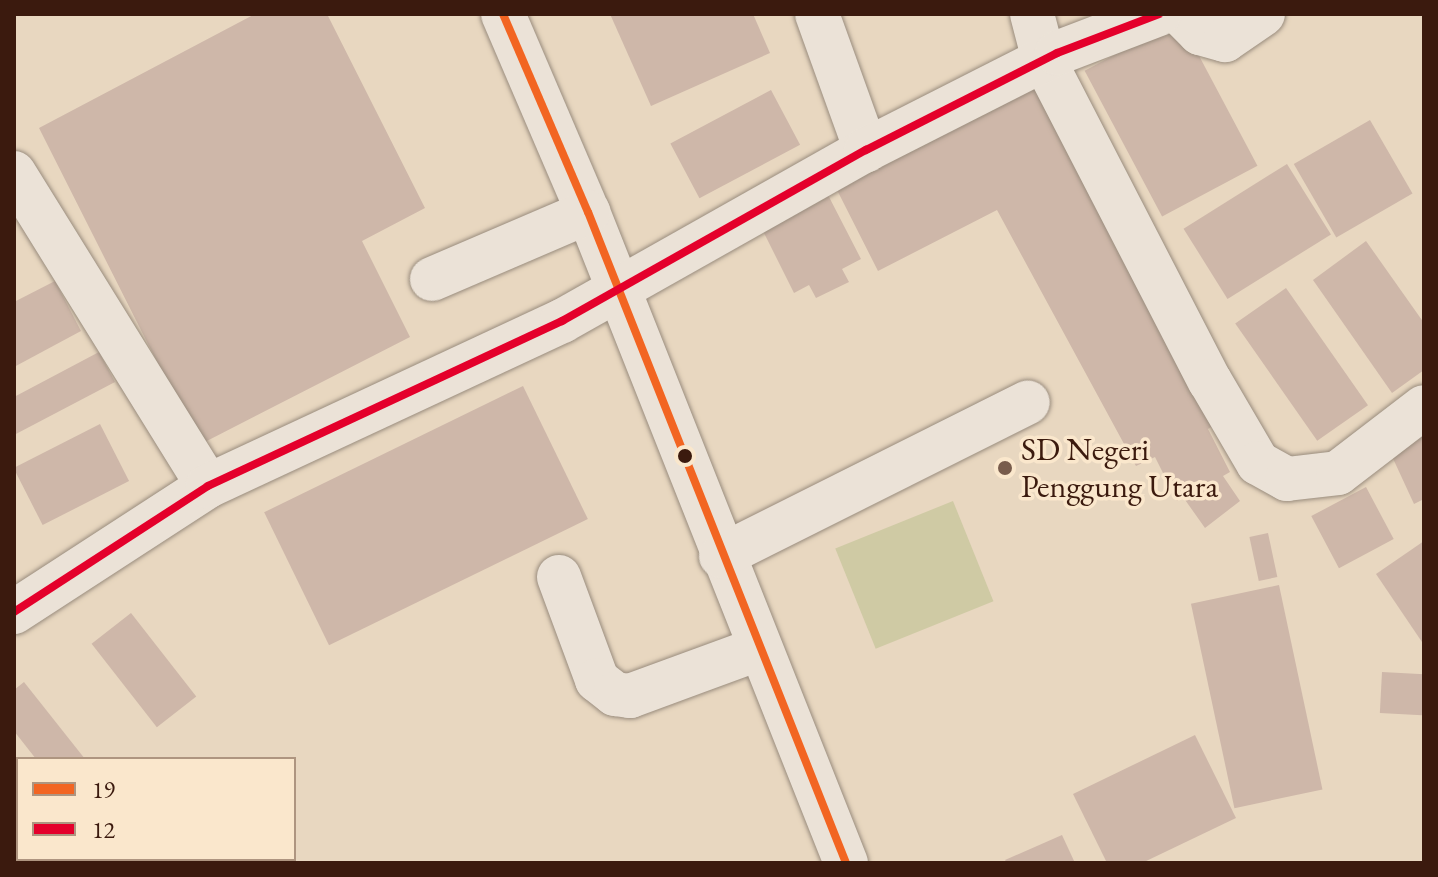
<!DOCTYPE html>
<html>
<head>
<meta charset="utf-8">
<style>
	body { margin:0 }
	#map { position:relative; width:1438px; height:877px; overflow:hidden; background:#e8d7c0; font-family:"EB Garamond",serif }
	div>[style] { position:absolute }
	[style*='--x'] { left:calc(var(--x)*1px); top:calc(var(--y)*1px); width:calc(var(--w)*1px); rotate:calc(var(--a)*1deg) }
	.green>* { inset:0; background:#cfcaa4; transform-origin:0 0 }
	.building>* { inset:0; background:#ceb7a9; transform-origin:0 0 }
	.roads { filter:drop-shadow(0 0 2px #998c7d) drop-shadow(0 0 2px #998c7d) }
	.minor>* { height:44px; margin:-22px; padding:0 22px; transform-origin:22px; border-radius:22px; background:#ebe2d7 }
	.bus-1>* { height:8px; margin:-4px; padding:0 4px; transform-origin:4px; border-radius:4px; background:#f26522 }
	.bus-2>* { height:8px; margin:-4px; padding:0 4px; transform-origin:4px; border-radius:4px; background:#e4002b }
	.dots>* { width:22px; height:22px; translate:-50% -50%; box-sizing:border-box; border:4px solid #fae7cc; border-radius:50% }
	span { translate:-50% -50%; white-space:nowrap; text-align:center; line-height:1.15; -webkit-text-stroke:7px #fae7cc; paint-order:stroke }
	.poi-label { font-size:32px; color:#3b1a0e }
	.left { translate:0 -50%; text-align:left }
	.frame { position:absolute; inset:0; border:16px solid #3b1a0e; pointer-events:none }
	.legend { position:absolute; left:16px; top:757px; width:280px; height:104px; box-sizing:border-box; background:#fae7cc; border:2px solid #ae9580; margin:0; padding:10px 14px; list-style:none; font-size:24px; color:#3b1a0e }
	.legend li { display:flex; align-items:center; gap:16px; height:40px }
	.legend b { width:40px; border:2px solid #ae9580 }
</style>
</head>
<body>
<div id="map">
	<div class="green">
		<i style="left:953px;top:501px;width:108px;height:127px;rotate:68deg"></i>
	</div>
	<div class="building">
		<i style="clip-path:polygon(255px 14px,327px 14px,425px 208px,362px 241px,410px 337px,199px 445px,39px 128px)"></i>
		<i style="clip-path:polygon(610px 14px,753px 14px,770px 53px,651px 106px)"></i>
		<i style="left:1180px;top:20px;width:165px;height:108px;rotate:62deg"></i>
		<i style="clip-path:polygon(1038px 83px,1213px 426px,1208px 429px,1230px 472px,1223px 476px,1240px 501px,1205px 528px,1183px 497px,1177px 501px,1155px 457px,1136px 466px,997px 210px,878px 271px,836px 188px)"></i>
		<i style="left:771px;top:90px;width:62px;height:114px;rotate:62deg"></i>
		<i style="left:1370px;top:120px;width:85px;height:88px;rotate:60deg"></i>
		<i style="left:1287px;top:164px;width:83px;height:122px;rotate:58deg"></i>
		<i style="clip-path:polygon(827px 193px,861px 259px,842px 269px,849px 282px,816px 298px,809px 285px,794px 293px,761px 227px)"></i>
		<i style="clip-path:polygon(1366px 241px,1424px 323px,1424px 370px,1392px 393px,1313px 280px)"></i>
		<i style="clip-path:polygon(55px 281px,81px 331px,14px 367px,14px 302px)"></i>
		<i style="left:1286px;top:288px;width:143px;height:62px;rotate:55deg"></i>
		<i style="clip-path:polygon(99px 352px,115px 382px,14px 435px,14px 397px)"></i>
		<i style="left:523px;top:386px;width:148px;height:288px;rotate:64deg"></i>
		<i style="left:100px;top:424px;width:64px;height:97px;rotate:63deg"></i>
		<i style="clip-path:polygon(1424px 436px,1424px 499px,1414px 504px,1390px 452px)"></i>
		<i style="left:1366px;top:487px;width:59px;height:62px;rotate:62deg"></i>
		<i style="left:1268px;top:533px;width:45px;height:19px;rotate:78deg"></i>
		<i style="clip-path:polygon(1424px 541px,1424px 645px,1376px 574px)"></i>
		<i style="left:1279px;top:585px;width:209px;height:90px;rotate:78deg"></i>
		<i style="left:131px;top:613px;width:106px;height:50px;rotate:52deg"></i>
		<i style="left:1382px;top:672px;width:42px;height:41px;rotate:3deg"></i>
		<i style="clip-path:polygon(24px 682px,85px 759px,36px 759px,14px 731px,14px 690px)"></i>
		<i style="clip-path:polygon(1195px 735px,1236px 818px,1142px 863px,1107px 863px,1073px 794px)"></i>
		<i style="clip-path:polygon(14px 782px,18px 787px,14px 856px)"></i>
		<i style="clip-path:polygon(1062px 835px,1075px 863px,1007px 863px,1005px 860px)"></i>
	</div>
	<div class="roads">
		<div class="minor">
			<i style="--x:503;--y:14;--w:215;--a:66.8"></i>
			<i style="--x:588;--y:212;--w:700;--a:68.38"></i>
			<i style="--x:817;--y:14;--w:145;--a:70.2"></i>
			<i style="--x:1032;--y:14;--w:48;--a:75.4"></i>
			<i style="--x:1044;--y:60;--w:361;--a:62.7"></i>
			<i style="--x:1210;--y:381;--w:95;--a:59.7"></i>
			<i style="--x:1258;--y:463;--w:33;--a:29"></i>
			<i style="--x:1287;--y:479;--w:51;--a:-6.7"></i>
			<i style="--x:1338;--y:473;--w:108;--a:-37.5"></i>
			<i style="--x:1181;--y:14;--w:27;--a:45"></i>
			<i style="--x:1200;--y:33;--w:26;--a:16"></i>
			<i style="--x:1225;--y:40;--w:46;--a:-34.4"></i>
			<i style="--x:14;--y:173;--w:368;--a:58.2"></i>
			<i style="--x:432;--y:279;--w:170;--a:-23.2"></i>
			<i style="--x:721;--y:556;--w:343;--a:-26.6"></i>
			<i style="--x:559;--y:577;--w:110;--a:69.7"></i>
			<i style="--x:597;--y:680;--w:23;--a:38"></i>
			<i style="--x:615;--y:694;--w:15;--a:8"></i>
			<i style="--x:630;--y:696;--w:136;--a:-20.2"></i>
			<i style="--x:14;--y:612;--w:231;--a:-33"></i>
			<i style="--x:208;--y:486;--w:391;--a:-25"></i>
			<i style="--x:562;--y:321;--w:349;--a:-29.4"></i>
			<i style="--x:866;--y:150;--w:214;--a:-26.9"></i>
			<i style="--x:1057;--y:53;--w:109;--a:-20.9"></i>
		</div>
	</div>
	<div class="bus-1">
		<i style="--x:503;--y:14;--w:215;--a:66.8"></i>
		<i style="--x:588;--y:212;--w:700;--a:68.38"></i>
	</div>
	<div class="bus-2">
		<i style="--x:14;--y:612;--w:231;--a:-33"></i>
		<i style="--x:208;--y:486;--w:391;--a:-25"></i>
		<i style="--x:562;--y:321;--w:349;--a:-29.4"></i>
		<i style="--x:866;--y:150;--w:214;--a:-26.9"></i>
		<i style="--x:1057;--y:53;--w:109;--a:-20.9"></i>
	</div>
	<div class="dots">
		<i style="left:685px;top:456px;background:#3b1a0e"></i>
		<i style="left:1005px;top:468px;background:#785c4c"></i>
	</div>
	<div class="poi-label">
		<span class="left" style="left:1021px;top:468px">SD Negeri<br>Penggung Utara</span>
	</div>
	<div class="frame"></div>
	<ul class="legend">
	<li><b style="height:10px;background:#f26522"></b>19</li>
	<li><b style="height:10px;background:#e4002b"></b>12</li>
	</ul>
</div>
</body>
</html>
